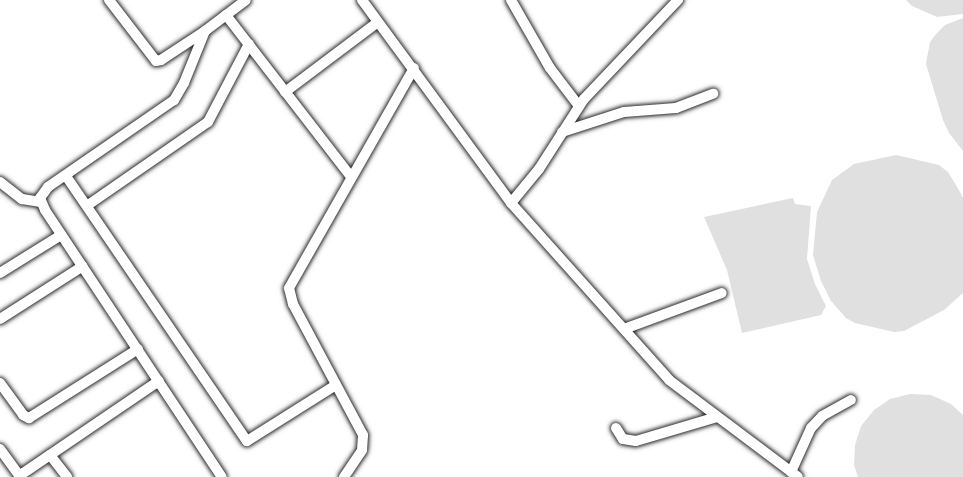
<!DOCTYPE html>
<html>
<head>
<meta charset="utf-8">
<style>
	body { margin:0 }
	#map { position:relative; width:963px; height:477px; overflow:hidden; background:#fff; font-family:Mynerve,sans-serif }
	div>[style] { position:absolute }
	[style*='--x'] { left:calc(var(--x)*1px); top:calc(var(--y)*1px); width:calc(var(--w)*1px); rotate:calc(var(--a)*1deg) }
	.green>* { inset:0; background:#e0e0e0 }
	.roads { filter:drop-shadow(0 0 2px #2b2b2b) drop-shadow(0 0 2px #2b2b2b) }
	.minor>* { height:10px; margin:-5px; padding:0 5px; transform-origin:5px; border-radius:5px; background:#fff }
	span { translate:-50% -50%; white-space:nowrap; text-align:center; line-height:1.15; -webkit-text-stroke:4.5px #fff; paint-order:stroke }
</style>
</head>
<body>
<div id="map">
	<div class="green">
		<i style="clip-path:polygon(906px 0,963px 0,963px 14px,937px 17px,912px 6px)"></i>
		<i style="clip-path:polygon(963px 18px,963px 151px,949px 133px,943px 120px,926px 64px,930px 42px,936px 34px,945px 25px)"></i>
		<i style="clip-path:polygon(896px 155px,939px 165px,948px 172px,960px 192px,963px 198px,963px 293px,944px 310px,904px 331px,894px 332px,855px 323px,846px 318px,831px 301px,821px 281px,813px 255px,817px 212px,832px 180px,854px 164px)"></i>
		<i style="clip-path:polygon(793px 198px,795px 204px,811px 206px,807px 259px,815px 284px,826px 306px,821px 315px,742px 333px,727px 270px,704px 217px)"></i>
		<i style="clip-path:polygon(910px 394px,931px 395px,951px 404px,963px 415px,963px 477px,858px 477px,854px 465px,855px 445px,861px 426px,874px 410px,890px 399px)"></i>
	</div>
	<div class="roads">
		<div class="minor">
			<i style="--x:109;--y:0;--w:77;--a:52.4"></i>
			<i style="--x:156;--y:61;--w:5;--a:-11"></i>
			<i style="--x:161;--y:60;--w:53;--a:-33.4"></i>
			<i style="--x:205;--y:31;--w:51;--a:-37.1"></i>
			<i style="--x:362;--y:0;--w:252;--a:53.7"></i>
			<i style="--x:511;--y:203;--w:237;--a:48.2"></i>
			<i style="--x:669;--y:380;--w:161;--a:36.9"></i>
			<i style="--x:511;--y:0;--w:78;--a:60.2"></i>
			<i style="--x:550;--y:68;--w:48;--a:52.7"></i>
			<i style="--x:226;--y:15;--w:205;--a:52.3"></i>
			<i style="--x:205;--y:31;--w:56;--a:112"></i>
			<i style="--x:184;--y:83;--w:20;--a:120"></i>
			<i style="--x:174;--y:100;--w:153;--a:145.4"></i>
			<i style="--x:48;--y:187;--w:14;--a:126"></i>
			<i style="--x:40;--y:198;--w:13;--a:67"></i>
			<i style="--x:45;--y:210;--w:320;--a:56.5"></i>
			<i style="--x:285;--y:92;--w:116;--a:-37"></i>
			<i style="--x:562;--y:132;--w:65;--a:-17.9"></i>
			<i style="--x:624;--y:112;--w:52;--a:-4.4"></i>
			<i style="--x:676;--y:108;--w:40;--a:-21"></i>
			<i style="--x:66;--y:176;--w:321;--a:55.7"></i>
			<i style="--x:247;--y:441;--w:105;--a:-32.2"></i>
			<i style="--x:0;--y:182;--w:28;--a:38"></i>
			<i style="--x:22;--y:199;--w:19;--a:9"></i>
			<i style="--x:511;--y:203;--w:44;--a:-50.5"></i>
			<i style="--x:539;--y:169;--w:83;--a:-57.3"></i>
			<i style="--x:584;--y:99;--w:137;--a:-46.5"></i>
			<i style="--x:88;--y:205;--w:146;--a:-34.7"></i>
			<i style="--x:208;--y:122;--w:88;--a:-62.3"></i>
			<i style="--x:0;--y:273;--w:72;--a:-31.9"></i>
			<i style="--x:0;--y:319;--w:98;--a:-32.6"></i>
			<i style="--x:624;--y:329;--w:104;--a:-20.2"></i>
			<i style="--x:0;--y:383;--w:39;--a:54"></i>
			<i style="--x:23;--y:415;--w:7;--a:27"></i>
			<i style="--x:29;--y:418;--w:129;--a:-32.3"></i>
			<i style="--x:616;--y:428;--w:13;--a:58"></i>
			<i style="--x:623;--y:439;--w:13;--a:9"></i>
			<i style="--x:636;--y:441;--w:84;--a:-16.5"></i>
			<i style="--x:0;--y:449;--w:34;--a:54"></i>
			<i style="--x:50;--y:455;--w:28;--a:52"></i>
			<i style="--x:791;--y:472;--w:48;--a:-65.6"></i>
			<i style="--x:811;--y:428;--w:16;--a:-47"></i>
			<i style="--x:822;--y:416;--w:33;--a:-29"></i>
			<i style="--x:19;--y:476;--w:169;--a:-34.2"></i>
			<i style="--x:344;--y:477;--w:32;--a:-56"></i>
			<i style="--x:362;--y:450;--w:15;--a:-86"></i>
			<i style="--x:363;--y:435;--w:149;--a:-118.1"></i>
			<i style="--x:293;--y:304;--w:16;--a:-104"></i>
			<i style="--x:289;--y:288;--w:253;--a:-60.4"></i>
		</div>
	</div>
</div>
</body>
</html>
